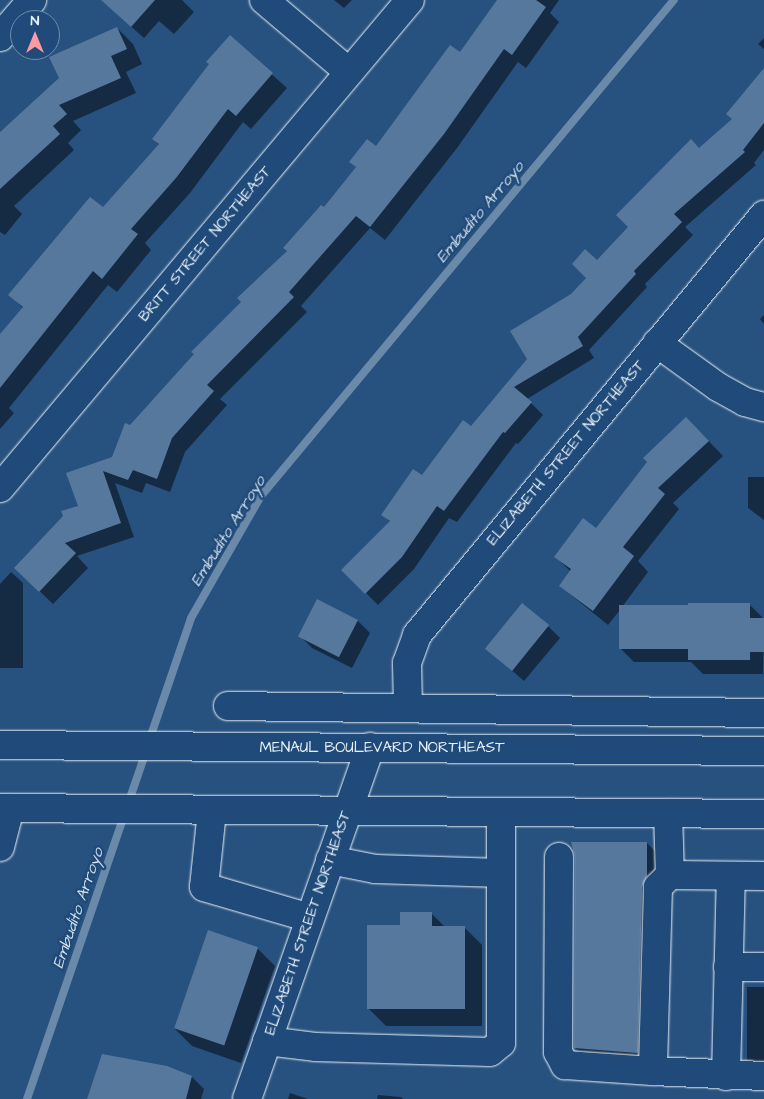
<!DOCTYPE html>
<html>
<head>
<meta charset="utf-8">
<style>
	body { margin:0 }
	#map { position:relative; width:764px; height:1099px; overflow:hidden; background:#27517f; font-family:"Architects Daughter",sans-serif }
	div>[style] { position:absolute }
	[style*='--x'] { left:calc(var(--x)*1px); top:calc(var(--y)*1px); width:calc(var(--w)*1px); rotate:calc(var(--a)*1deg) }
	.shadow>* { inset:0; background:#0007 }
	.stream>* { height:8px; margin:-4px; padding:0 4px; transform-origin:4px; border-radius:4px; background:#6b8aaa }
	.building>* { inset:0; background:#57789d; transform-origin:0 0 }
	.roads { filter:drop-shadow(0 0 1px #e8f1f8) drop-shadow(0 0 1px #e8f1f8) }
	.minor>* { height:28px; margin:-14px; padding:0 14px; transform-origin:14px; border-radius:14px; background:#1f4a7a }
	.major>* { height:28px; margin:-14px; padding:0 14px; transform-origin:14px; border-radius:14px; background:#1f4a7a }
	span { translate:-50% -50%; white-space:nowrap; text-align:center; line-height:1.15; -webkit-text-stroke:5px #1f4a7a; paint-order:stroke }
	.street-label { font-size:15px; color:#e8f1f8 }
	.water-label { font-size:16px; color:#d5e2ec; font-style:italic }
	.north { position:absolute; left:10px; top:10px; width:50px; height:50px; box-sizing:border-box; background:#1f4a7a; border:1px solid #6f8dac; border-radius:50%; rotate:0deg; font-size:14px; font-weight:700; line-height:20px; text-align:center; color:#e8f1f8 }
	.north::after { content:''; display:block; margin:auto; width:18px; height:22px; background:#ff9aa2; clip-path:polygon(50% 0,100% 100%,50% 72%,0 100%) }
</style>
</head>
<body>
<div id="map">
	<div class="shadow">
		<i style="clip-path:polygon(107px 0,182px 0,194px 12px,174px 34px,159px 21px,144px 38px,117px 14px)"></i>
		<i style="clip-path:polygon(334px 0,352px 0,344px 8px)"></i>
		<i style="clip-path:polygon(498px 0,559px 0,550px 13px,559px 22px,526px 68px,518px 62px,457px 148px,385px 240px,370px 228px,301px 306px,307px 312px,220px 399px,227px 405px,185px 452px,170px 492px,146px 483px,142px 493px,115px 483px,134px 537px,77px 556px,88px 568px,53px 604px,29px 581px,79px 506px,68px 474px,113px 458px,131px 427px,324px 209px,357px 168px,350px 161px,376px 148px,461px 54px)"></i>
		<i style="clip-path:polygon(117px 28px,133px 44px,142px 64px,126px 72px,136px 93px,73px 121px,81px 130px,68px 143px,74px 150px,14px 206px,22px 214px,5px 235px,0 232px,0 132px)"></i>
		<i style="clip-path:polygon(230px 37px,287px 88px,251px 129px,243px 122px,190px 193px,145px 243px,151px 250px,117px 292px,108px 285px,9px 408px,14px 413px,0 429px,0 336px,23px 308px,10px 295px,103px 208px,159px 145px,154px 139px)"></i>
		<i style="clip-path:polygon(764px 38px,764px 49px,758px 44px)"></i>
		<i style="clip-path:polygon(764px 70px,764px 150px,754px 163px,756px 165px,685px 227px,693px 235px,645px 284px,647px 287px,589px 350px,594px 358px,527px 399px,543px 415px,518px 444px,516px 443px,457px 522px,449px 518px,414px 569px,378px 605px,343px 570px,390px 522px,383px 514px,471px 428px,529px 359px,597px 262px,699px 150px,733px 119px)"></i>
		<i style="clip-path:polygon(764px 315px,764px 324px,760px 319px)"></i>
		<i style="clip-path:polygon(701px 433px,723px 456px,673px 503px,679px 509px,638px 561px,648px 572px,622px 607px,749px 604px,764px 619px,763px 674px,703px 674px,691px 662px,634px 662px,620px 648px,620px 610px,608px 625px,560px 586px,571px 572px,556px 557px,597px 530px)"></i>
		<i style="clip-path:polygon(748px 477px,764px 477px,764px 520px,748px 508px)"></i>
		<i style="clip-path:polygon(11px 572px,23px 583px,23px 668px,0 668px,0 584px)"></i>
		<i style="clip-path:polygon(318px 601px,358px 621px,370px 633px,352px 668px,312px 648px,300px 636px)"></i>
		<i style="clip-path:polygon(548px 626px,560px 638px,524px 681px,486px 648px)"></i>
		<i style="clip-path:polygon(647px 843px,669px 866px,660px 1075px,598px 1070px,575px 1048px)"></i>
		<i style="clip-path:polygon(431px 913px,445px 927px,464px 927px,482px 945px,482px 1026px,386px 1026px,368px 1008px,401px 927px)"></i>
		<i style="clip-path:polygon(257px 948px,275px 966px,241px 1063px,192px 1046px,174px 1028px)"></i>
		<i style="clip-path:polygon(747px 987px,764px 987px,764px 1076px,747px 1059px)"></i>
		<i style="clip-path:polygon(167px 1067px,192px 1077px,204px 1089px,201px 1099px,88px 1099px)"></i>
		<i style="clip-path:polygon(290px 1093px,308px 1099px,288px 1099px)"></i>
		<i style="clip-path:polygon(378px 1095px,401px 1097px,403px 1099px,377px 1099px)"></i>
	</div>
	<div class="stream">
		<i style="--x:149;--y:741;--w:130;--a:-71.1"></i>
		<i style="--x:191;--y:618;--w:141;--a:-60.2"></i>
		<i style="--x:261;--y:496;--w:645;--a:-50.22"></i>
		<i style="--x:27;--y:1099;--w:367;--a:-71.1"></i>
	</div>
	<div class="building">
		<i style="clip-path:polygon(101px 0,155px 0,131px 27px)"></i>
		<i style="clip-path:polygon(497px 0,536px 0,546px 7px,512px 55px,504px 49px,444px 134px,370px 227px,356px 216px,289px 292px,294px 297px,207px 385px,214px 391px,172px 438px,157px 479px,133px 470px,128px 480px,103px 471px,121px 523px,65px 543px,76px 553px,39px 592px,14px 568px,63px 516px,61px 511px,78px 506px,66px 473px,112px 457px,125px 423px,130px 425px,194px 354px,191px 352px,241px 302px,237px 298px,287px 251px,283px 248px,321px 205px,324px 207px,356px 167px,349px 162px,367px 139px,376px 146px,450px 45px,460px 52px)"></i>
		<i style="clip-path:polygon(117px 27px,127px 49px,111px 56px,121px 78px,59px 105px,67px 114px,53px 126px,60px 134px,0 189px,0 132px,59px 78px,49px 57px)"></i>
		<i style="clip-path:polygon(230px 35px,273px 73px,236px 116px,228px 109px,176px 178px,131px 229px,138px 234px,102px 279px,93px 271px,0 388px,0 334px,23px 307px,8px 295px,90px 197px,103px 207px,159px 144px,152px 139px,209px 64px,206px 62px)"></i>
		<i style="clip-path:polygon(764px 68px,764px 123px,743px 150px,745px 152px,674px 214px,682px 222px,634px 271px,636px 274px,578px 337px,583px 346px,514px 387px,532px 402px,505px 433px,503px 432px,444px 511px,437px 506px,402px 557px,365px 594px,341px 570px,390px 521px,381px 515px,413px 469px,422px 475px,463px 420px,471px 426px,527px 359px,510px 331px,571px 294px,586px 278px,572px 264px,585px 249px,597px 260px,628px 227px,616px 215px,691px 139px,699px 148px,732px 119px,726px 114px)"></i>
		<i style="clip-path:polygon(686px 417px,709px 441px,658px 488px,665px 494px,623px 547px,634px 556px,593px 611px,559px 586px,571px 569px,554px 557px,583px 518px,596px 528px,647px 462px,643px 458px)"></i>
		<i style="left:317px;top:599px;width:46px;height:42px;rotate:27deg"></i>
		<i style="left:522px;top:603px;width:35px;height:59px;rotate:39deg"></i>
		<i style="clip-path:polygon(688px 603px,750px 603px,750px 618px,764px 618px,764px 652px,750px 652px,750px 660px,688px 660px,688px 649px,619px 649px,619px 605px,688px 605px)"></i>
		<i style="clip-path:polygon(571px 842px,647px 842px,647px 876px,642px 887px,638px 1053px,574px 1048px,575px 857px)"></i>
		<i style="clip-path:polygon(400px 912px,432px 912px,432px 926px,465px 926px,465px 1009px,367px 1009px,367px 925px,400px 925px)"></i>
		<i style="left:208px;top:930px;width:53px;height:104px;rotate:19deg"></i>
		<i style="clip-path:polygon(102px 1054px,167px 1066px,192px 1076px,186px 1099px,87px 1099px)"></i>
	</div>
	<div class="roads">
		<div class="minor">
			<i style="--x:264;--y:0;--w:111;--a:40.3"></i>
			<i style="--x:0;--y:37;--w:49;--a:-49.1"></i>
			<i style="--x:657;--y:343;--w:75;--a:35.8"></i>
			<i style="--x:718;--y:387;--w:31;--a:29"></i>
			<i style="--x:745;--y:402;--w:20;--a:15"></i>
			<i style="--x:0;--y:488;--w:637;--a:-49.96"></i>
			<i style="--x:228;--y:706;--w:536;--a:0.75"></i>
			<i style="--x:408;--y:707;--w:44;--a:-91.3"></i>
			<i style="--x:407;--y:663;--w:30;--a:-70"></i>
			<i style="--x:417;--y:635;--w:545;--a:-50.44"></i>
			<i style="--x:212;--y:811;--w:76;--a:96"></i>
			<i style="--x:204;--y:887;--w:110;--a:16.3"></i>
			<i style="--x:668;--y:813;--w:62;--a:88.2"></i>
			<i style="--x:0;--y:847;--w:40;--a:-75.6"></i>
			<i style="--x:559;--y:857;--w:195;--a:90.3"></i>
			<i style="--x:558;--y:1052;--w:15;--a:62"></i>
			<i style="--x:565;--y:1065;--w:88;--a:3.9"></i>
			<i style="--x:330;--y:860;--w:46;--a:11.3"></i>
			<i style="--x:375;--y:869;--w:126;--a:1.8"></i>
			<i style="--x:764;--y:876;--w:94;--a:-179.4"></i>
			<i style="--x:670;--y:875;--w:17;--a:135"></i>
			<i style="--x:658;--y:887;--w:184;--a:91.6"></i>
			<i style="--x:653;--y:1071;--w:111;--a:2.6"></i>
			<i style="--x:728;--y:967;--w:36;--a:0"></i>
			<i style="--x:267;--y:1041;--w:48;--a:7.1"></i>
			<i style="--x:315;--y:1047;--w:175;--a:1.6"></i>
			<i style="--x:490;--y:1052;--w:14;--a:-39"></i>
			<i style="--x:501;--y:1043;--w:231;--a:-90"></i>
			<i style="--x:726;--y:1076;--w:200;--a:-88.6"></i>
			<i style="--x:247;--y:1099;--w:373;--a:-70.7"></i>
		</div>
		<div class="major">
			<i style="--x:0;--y:745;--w:764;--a:0.45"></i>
			<i style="--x:0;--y:808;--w:764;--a:0.45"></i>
		</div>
	</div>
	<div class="street-label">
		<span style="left:205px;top:244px;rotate:-50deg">BRITT STREET NORTHEAST</span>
		<span style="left:566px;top:453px;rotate:-50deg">ELIZABETH STREET NORTHEAST</span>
		<span style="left:382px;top:748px">MENAUL BOULEVARD NORTHEAST</span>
		<span style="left:308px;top:923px;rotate:-71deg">ELIZABETH STREET NORTHEAST</span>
	</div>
	<div class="water-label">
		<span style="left:480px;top:212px;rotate:-50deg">Embudito Arroyo</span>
		<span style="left:228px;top:531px;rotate:-58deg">Embudito Arroyo</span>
		<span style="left:78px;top:908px;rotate:-71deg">Embudito Arroyo</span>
	</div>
	<div class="north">N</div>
</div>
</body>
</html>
